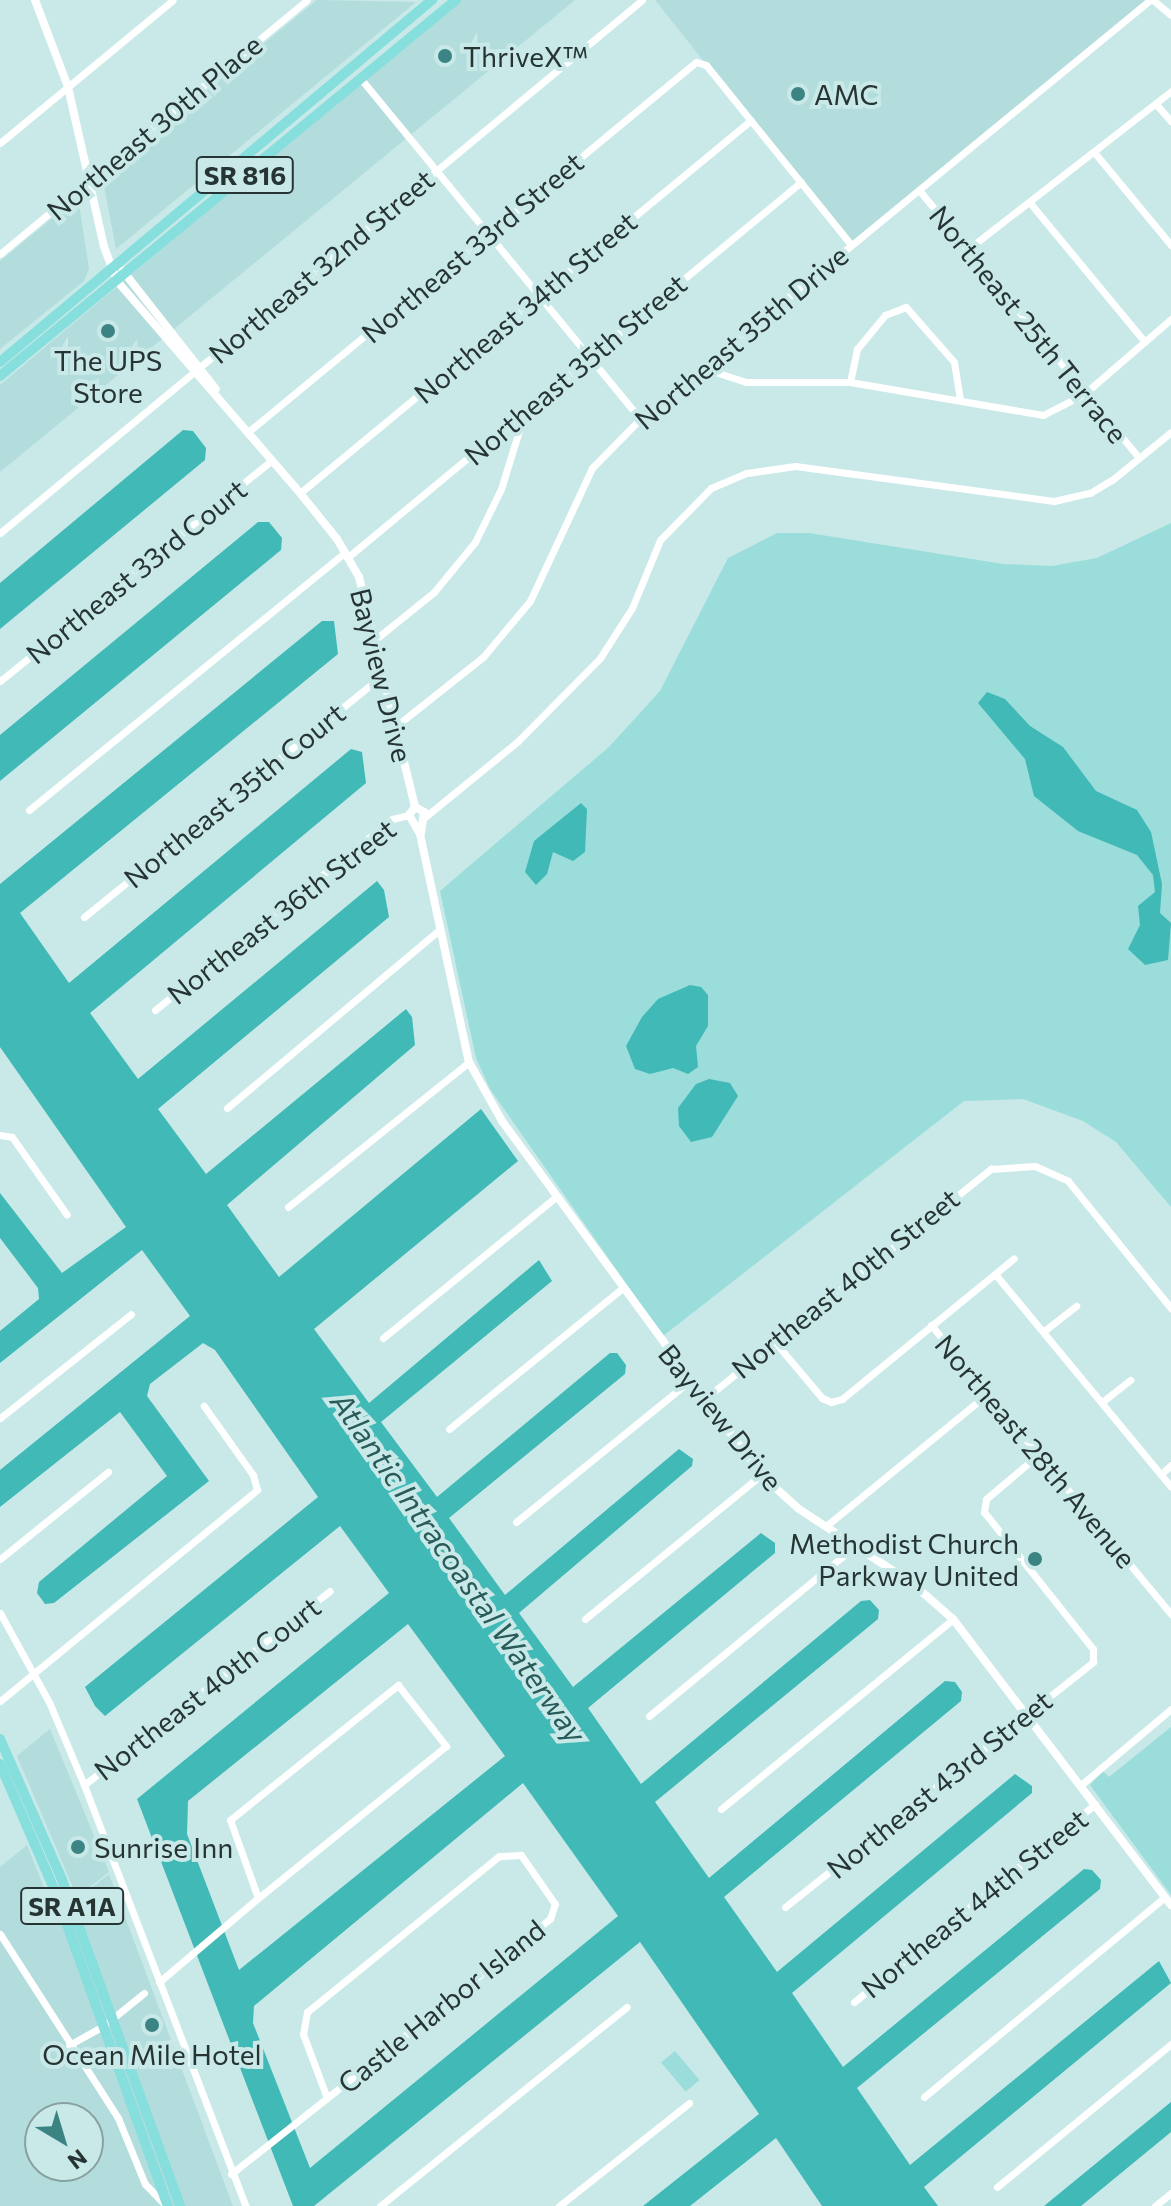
<!DOCTYPE html>
<html>
<head>
<meta charset="utf-8">
<style>
	body { margin:0 }
	#map { position:relative; width:1171px; height:2206px; overflow:hidden; background:#c8e9e8; font-family:Commissioner,sans-serif }
	div>[style] { position:absolute }
	[style*='--x'] { left:calc(var(--x)*1px); top:calc(var(--y)*1px); width:calc(var(--w)*1px); rotate:calc(var(--a)*1deg) }
	.built>* { inset:0; background:#b3dddc }
	.green>* { inset:0; background:#9adddb; transform-origin:0 0 }
	.water>* { inset:0; background:#40b9b7 }
	.minor>* { height:7px; margin:-3.5px; padding:0 3.5px; transform-origin:3.5px; border-radius:3.5px; background:#fff }
	.tertiary>* { height:8px; margin:-4px; padding:0 4px; transform-origin:4px; border-radius:4px; background:#fff }
	.primary>* { height:10px; margin:-5px; padding:0 5px; transform-origin:5px; border-radius:5px; background:#86dedd }
	.dots>* { width:22px; height:22px; translate:-50% -50%; box-sizing:border-box; border:4px solid #c8e9e8; border-radius:50% }
	span { translate:-50% -50%; white-space:nowrap; text-align:center; line-height:1.15; -webkit-text-stroke:8px #c8e9e8; paint-order:stroke }
	.shield-label span { padding:2px 6px; background:#c8e9e8; border:2px solid; border-radius:6px; -webkit-text-stroke-width:0 }
	.shield-label { font-size:26px; color:#273434; font-weight:700 }
	.poi-label { font-size:28px; color:#273434 }
	.left { translate:0 -50%; text-align:left }
	.right { translate:-100% -50%; text-align:right }
	.street-label { font-size:28px; color:#273434 }
	.water-label { font-size:30px; color:#295b5a; font-style:italic }
	.north { position:absolute; left:24px; top:2102px; width:80px; height:80px; box-sizing:border-box; background:#c8e9e8; border:2px solid #88a1a0; border-radius:50%; rotate:142deg; font-size:22px; font-weight:700; line-height:32px; text-align:center; color:#273434 }
	.north::after { content:''; display:block; margin:auto; width:28px; height:36px; background:#3c8483; clip-path:polygon(50% 0,100% 100%,50% 72%,0 100%) }
</style>
</head>
<body>
<div id="map">
	<div class="built">
		<i style="clip-path:polygon(317px 0,416px 2px,116px 249px,102px 176px)"></i>
		<i style="clip-path:polygon(458px 0,575px 0,0 472px,0 385px)"></i>
		<i style="clip-path:polygon(655px 0,1150px 0,850px 245px)"></i>
		<i style="clip-path:polygon(78px 197px,89px 269px,84px 281px,0 349px,0 261px)"></i>
		<i style="clip-path:polygon(50px 1729px,109px 1872px,77px 1897px,17px 1756px)"></i>
		<i style="clip-path:polygon(evenodd,27px 1845px,56px 1917px,109px 1874px,233px 2206px,0 2206px,0 1867px,27px 1845px,40px 2118px,88px 2118px,88px 2166px,40px 2166px,40px 2118px)"></i>
	</div>
	<div class="green">
		<i style="clip-path:polygon(1171px 523px,1171px 1207px,1116px 1142px,1083px 1121px,1023px 1099px,964px 1101px,663px 1336px,490px 1089px,476px 1058px,440px 891px,609px 747px,660px 691px,728px 558px,777px 533px,809px 533px,1003px 564px,1052px 566px,1097px 558px)"></i>
		<i style="clip-path:polygon(1171px 1727px,1171px 1895px,1090px 1785px,1103px 1771px,1109px 1777px)"></i>
		<i style="left:675px;top:2051px;width:38px;height:18px;rotate:50deg"></i>
	</div>
	<div class="water">
		<i style="clip-path:polygon(183px 430px,193px 431px,206px 448px,205px 460px,0 629px,0 583px)"></i>
		<i style="clip-path:polygon(258px 522px,269px 522px,282px 538px,281px 550px,0 781px,0 735px)"></i>
		<i style="clip-path:polygon(evenodd,322px 621px,334px 621px,338px 654px,20px 913px,69px 983px,351px 749px,362px 752px,366px 783px,90px 1013px,138px 1079px,377px 881px,384px 890px,389px 917px,158px 1109px,206px 1174px,406px 1009px,412px 1017px,415px 1045px,227px 1205px,279px 1277px,481px 1109px,518px 1161px,314px 1329px,369px 1403px,539px 1260px,552px 1281px,381px 1422px,437px 1497px,610px 1353px,617px 1353px,626px 1365px,625px 1374px,449px 1518px,505px 1595px,679px 1449px,693px 1459px,692px 1466px,519px 1613px,573px 1687px,761px 1533px,775px 1543px,775px 1553px,588px 1708px,641px 1784px,861px 1601px,870px 1600px,879px 1610px,878px 1619px,655px 1802px,709px 1878px,945px 1681px,955px 1682px,962px 1692px,961px 1701px,724px 1897px,777px 1972px,1015px 1774px,1032px 1786px,1032px 1793px,792px 1993px,843px 2067px,1084px 1869px,1092px 1870px,1101px 1880px,1100px 1889px,857px 2088px,910px 2165px,1159px 1961px,1171px 1983px,924px 2187px,938px 2206px,822px 2206px,776px 2138px,690px 2206px,643px 2206px,759px 2114px,640px 1942px,314px 2206px,293px 2206px,137px 1799px,389px 1593px,340px 1526px,105px 1716px,95px 1706px,85px 1687px,318px 1497px,215px 1350px,203px 1343px,150px 1384px,147px 1396px,209px 1481px,54px 1603px,45px 1604px,37px 1593px,39px 1582px,167px 1476px,120px 1412px,0 1507px,0 1470px,190px 1316px,142px 1250px,0 1363px,0 1331px,39px 1299px,38px 1288px,0 1238px,0 1193px,62px 1273px,126px 1227px,0 1047px,0 884px,322px 621px,408px 1624px,505px 1756px,239px 1970px,187px 1834px,188px 1801px,408px 1624px,322px 621px,523px 1783px,618px 1916px,310px 2168px,253px 2023px,254px 2006px,523px 1783px)"></i>
		<i style="clip-path:polygon(987px 692px,1005px 699px,1030px 726px,1063px 747px,1096px 791px,1137px 810px,1151px 832px,1162px 884px,1160px 913px,1171px 923px,1168px 960px,1145px 965px,1128px 949px,1140px 925px,1138px 906px,1155px 892px,1153px 875px,1137px 855px,1078px 831px,1034px 796px,1025px 759px,978px 703px)"></i>
		<i style="clip-path:polygon(581px 803px,587px 809px,585px 852px,573px 861px,553px 852px,547px 874px,536px 885px,525px 872px,534px 841px)"></i>
		<i style="clip-path:polygon(690px 985px,701px 987px,708px 995px,708px 1026px,696px 1046px,698px 1067px,688px 1074px,673px 1068px,650px 1074px,635px 1069px,626px 1046px,642px 1017px,658px 999px)"></i>
		<i style="clip-path:polygon(709px 1079px,730px 1083px,738px 1096px,712px 1137px,691px 1142px,679px 1126px,678px 1108px,696px 1084px)"></i>
		<i style="clip-path:polygon(1171px 2102px,1171px 2132px,1081px 2206px,1044px 2206px)"></i>
	</div>
	<div class="minor">
		<i style="--x:1153;--y:0;--w:23;--a:40"></i>
		<i style="--x:361;--y:79;--w:440;--a:50.6"></i>
		<i style="--x:1156;--y:104;--w:23;--a:49"></i>
		<i style="--x:0;--y:143;--w:224;--a:-39.6"></i>
		<i style="--x:1094;--y:152;--w:121;--a:50.4"></i>
		<i style="--x:919;--y:190;--w:347;--a:50.6"></i>
		<i style="--x:1030;--y:203;--w:180;--a:50.4"></i>
		<i style="--x:967;--y:250;--w:259;--a:-37.9"></i>
		<i style="--x:0;--y:254;--w:398;--a:-39.6"></i>
		<i style="--x:706;--y:369;--w:42;--a:18"></i>
		<i style="--x:746;--y:382;--w:104;--a:0"></i>
		<i style="--x:850;--y:382;--w:196;--a:9.7"></i>
		<i style="--x:1043;--y:415;--w:46;--a:-27.1"></i>
		<i style="--x:1084;--y:394;--w:115;--a:-40.8"></i>
		<i style="--x:850;--y:382;--w:34;--a:-78"></i>
		<i style="--x:857;--y:349;--w:44;--a:-50.5"></i>
		<i style="--x:885;--y:315;--w:22;--a:-21"></i>
		<i style="--x:906;--y:307;--w:73;--a:48.9"></i>
		<i style="--x:954;--y:362;--w:37;--a:81"></i>
		<i style="--x:248;--y:432;--w:581;--a:-39.55"></i>
		<i style="--x:696;--y:62;--w:10;--a:17"></i>
		<i style="--x:706;--y:65;--w:231;--a:51.1"></i>
		<i style="--x:300;--y:493;--w:585;--a:-39.59"></i>
		<i style="--x:0;--y:533;--w:834;--a:-39.7"></i>
		<i style="--x:348;--y:557;--w:588;--a:-39.62"></i>
		<i style="--x:377;--y:638;--w:73;--a:-38.9"></i>
		<i style="--x:434;--y:592;--w:65;--a:-50.6"></i>
		<i style="--x:475;--y:542;--w:59;--a:-63.9"></i>
		<i style="--x:501;--y:489;--w:82;--a:-72.9"></i>
		<i style="--x:0;--y:681;--w:350;--a:-39.1"></i>
		<i style="--x:396;--y:726;--w:111;--a:-38.4"></i>
		<i style="--x:483;--y:657;--w:73;--a:-50"></i>
		<i style="--x:530;--y:601;--w:147;--a:-65"></i>
		<i style="--x:592;--y:468;--w:69;--a:-45.6"></i>
		<i style="--x:640;--y:419;--w:660;--a:-39.41"></i>
		<i style="--x:29;--y:810;--w:408;--a:-39.2"></i>
		<i style="--x:425;--y:817;--w:119;--a:-39.2"></i>
		<i style="--x:517;--y:742;--w:118;--a:-45.3"></i>
		<i style="--x:600;--y:658;--w:59;--a:-57.4"></i>
		<i style="--x:632;--y:608;--w:74;--a:-67.6"></i>
		<i style="--x:660;--y:540;--w:73;--a:-45.6"></i>
		<i style="--x:711;--y:488;--w:39;--a:-23"></i>
		<i style="--x:747;--y:473;--w:49;--a:-8.3"></i>
		<i style="--x:795;--y:466;--w:261;--a:7.7"></i>
		<i style="--x:1054;--y:501;--w:37;--a:-13"></i>
		<i style="--x:1090;--y:493;--w:26;--a:-31"></i>
		<i style="--x:1112;--y:480;--w:76;--a:-39.1"></i>
		<i style="--x:84;--y:917;--w:386;--a:-39"></i>
		<i style="--x:155;--y:1010;--w:304;--a:-38.9"></i>
		<i style="--x:392;--y:819;--w:17;--a:-13"></i>
		<i style="--x:227;--y:1108;--w:278;--a:-40"></i>
		<i style="--x:0;--y:1135;--w:12;--a:9"></i>
		<i style="--x:12;--y:1137;--w:95;--a:54.8"></i>
		<i style="--x:288;--y:1207;--w:232;--a:-38.7"></i>
		<i style="--x:995;--y:1274;--w:276;--a:50.4"></i>
		<i style="--x:931;--y:1325;--w:376;--a:50.3"></i>
		<i style="--x:1044;--y:1331;--w:41;--a:-38"></i>
		<i style="--x:383;--y:1338;--w:223;--a:-39.2"></i>
		<i style="--x:774;--y:1341;--w:75;--a:49.9"></i>
		<i style="--x:822;--y:1398;--w:10;--a:24"></i>
		<i style="--x:831;--y:1402;--w:11;--a:-15"></i>
		<i style="--x:842;--y:1399;--w:222;--a:-39.3"></i>
		<i style="--x:702;--y:1401;--w:371;--a:-38.8"></i>
		<i style="--x:991;--y:1169;--w:44;--a:-3.9"></i>
		<i style="--x:1035;--y:1166;--w:36;--a:24"></i>
		<i style="--x:1068;--y:1181;--w:164;--a:51"></i>
		<i style="--x:1102;--y:1402;--w:36;--a:-38"></i>
		<i style="--x:0;--y:1418;--w:167;--a:-38.4"></i>
		<i style="--x:449;--y:1429;--w:222;--a:-39.1"></i>
		<i style="--x:1161;--y:1474;--w:13;--a:-42"></i>
		<i style="--x:516;--y:1522;--w:222;--a:-39.1"></i>
		<i style="--x:826;--y:1526;--w:208;--a:-39.3"></i>
		<i style="--x:0;--y:1559;--w:139;--a:-38.9"></i>
		<i style="--x:0;--y:1613;--w:102;--a:61.2"></i>
		<i style="--x:49;--y:1702;--w:90;--a:67.1"></i>
		<i style="--x:84;--y:1785;--w:451;--a:69"></i>
		<i style="--x:585;--y:1619;--w:227;--a:-39.3"></i>
		<i style="--x:398;--y:1685;--w:78;--a:51.8"></i>
		<i style="--x:446;--y:1746;--w:242;--a:141"></i>
		<i style="--x:258;--y:1898;--w:83;--a:-109.7"></i>
		<i style="--x:230;--y:1820;--w:216;--a:-38.8"></i>
		<i style="--x:0;--y:1701;--w:333;--a:-39.4"></i>
		<i style="--x:257;--y:1490;--w:16;--a:-105"></i>
		<i style="--x:253;--y:1475;--w:85;--a:-125.4"></i>
		<i style="--x:649;--y:1716;--w:267;--a:-39.5"></i>
		<i style="--x:1082;--y:1784;--w:116;--a:-40.1"></i>
		<i style="--x:84;--y:1785;--w:313;--a:-38.3"></i>
		<i style="--x:721;--y:1809;--w:300;--a:-39.3"></i>
		<i style="--x:785;--y:1907;--w:394;--a:-38.5"></i>
		<i style="--x:1093;--y:1662;--w:13;--a:-90"></i>
		<i style="--x:1093;--y:1649;--w:175;--a:-128.5"></i>
		<i style="--x:984;--y:1512;--w:13;--a:-81"></i>
		<i style="--x:986;--y:1499;--w:70;--a:-40.3"></i>
		<i style="--x:0;--y:1934;--w:219;--a:57.3"></i>
		<i style="--x:118;--y:2118;--w:71;--a:67.8"></i>
		<i style="--x:145;--y:2184;--w:29;--a:46"></i>
		<i style="--x:159;--y:1982;--w:130;--a:-40.3"></i>
		<i style="--x:854;--y:2002;--w:312;--a:-39.4"></i>
		<i style="--x:69;--y:2045;--w:38;--a:-29"></i>
		<i style="--x:102;--y:2027;--w:54;--a:-39"></i>
		<i style="--x:924;--y:2097;--w:313;--a:-39.7"></i>
		<i style="--x:231;--y:2174;--w:122;--a:-38.4"></i>
		<i style="--x:327;--y:2098;--w:286;--a:-38.8"></i>
		<i style="--x:550;--y:1919;--w:16;--a:-72"></i>
		<i style="--x:555;--y:1904;--w:60;--a:-124.8"></i>
		<i style="--x:521;--y:1855;--w:22;--a:177"></i>
		<i style="--x:499;--y:1856;--w:247;--a:140.9"></i>
		<i style="--x:307;--y:2012;--w:22;--a:100"></i>
		<i style="--x:303;--y:2034;--w:68;--a:69.4"></i>
		<i style="--x:997;--y:2187;--w:225;--a:-39.4"></i>
		<i style="--x:380;--y:2206;--w:317;--a:-38.9"></i>
		<i style="--x:559;--y:2206;--w:166;--a:-38.4"></i>
		<i style="--x:1155;--y:2206;--w:21;--a:-39"></i>
	</div>
	<div class="tertiary">
		<i style="--x:35;--y:0;--w:93;--a:69.2"></i>
		<i style="--x:68;--y:87;--w:164;--a:77.3"></i>
		<i style="--x:104;--y:247;--w:36;--a:69"></i>
		<i style="--x:117;--y:281;--w:280;--a:49.2"></i>
		<i style="--x:300;--y:493;--w:59;--a:51.2"></i>
		<i style="--x:337;--y:539;--w:44;--a:59.9"></i>
		<i style="--x:359;--y:577;--w:237;--a:76.3"></i>
		<i style="--x:415;--y:807;--w:10;--a:29"></i>
		<i style="--x:424;--y:812;--w:21;--a:98"></i>
		<i style="--x:123;--y:271;--w:150;--a:51.8"></i>
		<i style="--x:415;--y:807;--w:10;--a:127"></i>
		<i style="--x:409;--y:815;--w:22;--a:60"></i>
		<i style="--x:420;--y:834;--w:233;--a:77.9"></i>
		<i style="--x:469;--y:1062;--w:68;--a:60.8"></i>
		<i style="--x:502;--y:1121;--w:439;--a:53.8"></i>
		<i style="--x:761;--y:1475;--w:51;--a:41.8"></i>
		<i style="--x:799;--y:1509;--w:136;--a:33.3"></i>
		<i style="--x:913;--y:1584;--w:53;--a:41.2"></i>
		<i style="--x:953;--y:1619;--w:360;--a:52.7"></i>
	</div>
	<div class="primary">
		<i style="--x:0;--y:362;--w:564;--a:-39.96"></i>
		<i style="--x:0;--y:376;--w:591;--a:-39.51"></i>
		<i style="--x:0;--y:1739;--w:151;--a:66.2"></i>
		<i style="--x:61;--y:1877;--w:350;--a:70.1"></i>
		<i style="--x:0;--y:1764;--w:138;--a:66.6"></i>
		<i style="--x:55;--y:1891;--w:335;--a:70.3"></i>
	</div>
	<div class="dots">
		<i style="left:445px;top:56px;background:#3c8483"></i>
		<i style="left:798px;top:94px;background:#3c8483"></i>
		<i style="left:108px;top:331px;background:#3c8483"></i>
		<i style="left:1035px;top:1559px;background:#3c8483"></i>
		<i style="left:78px;top:1847px;background:#3c8483"></i>
		<i style="left:152px;top:2025px;background:#3c8483"></i>
	</div>
	<div class="shield-label">
		<span style="left:245px;top:175px">SR 816</span>
		<span style="left:72px;top:1906px">SR A1A</span>
	</div>
	<div class="poi-label">
		<span class="left" style="left:463px;top:56px">ThriveX™</span>
		<span class="left" style="left:814px;top:94px">AMC</span>
		<span style="left:108px;top:376px">The UPS<br>Store</span>
		<span class="right" style="left:1019px;top:1559px">Methodist Church<br>Parkway United</span>
		<span class="left" style="left:94px;top:1847px">Sunrise Inn</span>
		<span style="left:152px;top:2054px">Ocean Mile Hotel</span>
	</div>
	<div class="street-label">
		<span style="left:154px;top:127px;rotate:-40deg">Northeast 30th Place</span>
		<span style="left:472px;top:247px;rotate:-40deg">Northeast 33rd Street</span>
		<span style="left:321px;top:266px;rotate:-40deg">Northeast 32nd Street</span>
		<span style="left:525px;top:307px;rotate:-40deg">Northeast 34th Street</span>
		<span style="left:1029px;top:324px;rotate:51deg">Northeast 25th Terrace</span>
		<span style="left:741px;top:337px;rotate:-40deg">Northeast 35th Drive</span>
		<span style="left:575px;top:369px;rotate:-40deg">Northeast 35th Street</span>
		<span style="left:136px;top:571px;rotate:-39deg">Northeast 33rd Court</span>
		<span style="left:382px;top:675px;rotate:76deg">Bayview Drive</span>
		<span style="left:234px;top:795px;rotate:-39deg">Northeast 35th Court</span>
		<span style="left:281px;top:911px;rotate:-38deg">Northeast 36th Street</span>
		<span style="left:845px;top:1283px;rotate:-39deg">Northeast 40th Street</span>
		<span style="left:721px;top:1417px;rotate:51deg">Bayview Drive</span>
		<span style="left:1036px;top:1451px;rotate:50deg">Northeast 28th Avenue</span>
		<span style="left:207px;top:1688px;rotate:-38deg">Northeast 40th Court</span>
		<span style="left:939px;top:1784px;rotate:-39deg">Northeast 43rd Street</span>
		<span style="left:974px;top:1903px;rotate:-39deg">Northeast 44th Street</span>
		<span style="left:441px;top:2006px;rotate:-39deg">Castle Harbor Island</span>
	</div>
	<div class="water-label">
		<span style="left:459px;top:1567px;rotate:55deg">Atlantic Intracoastal Waterway</span>
	</div>
	<div class="north">N</div>
</div>
</body>
</html>
